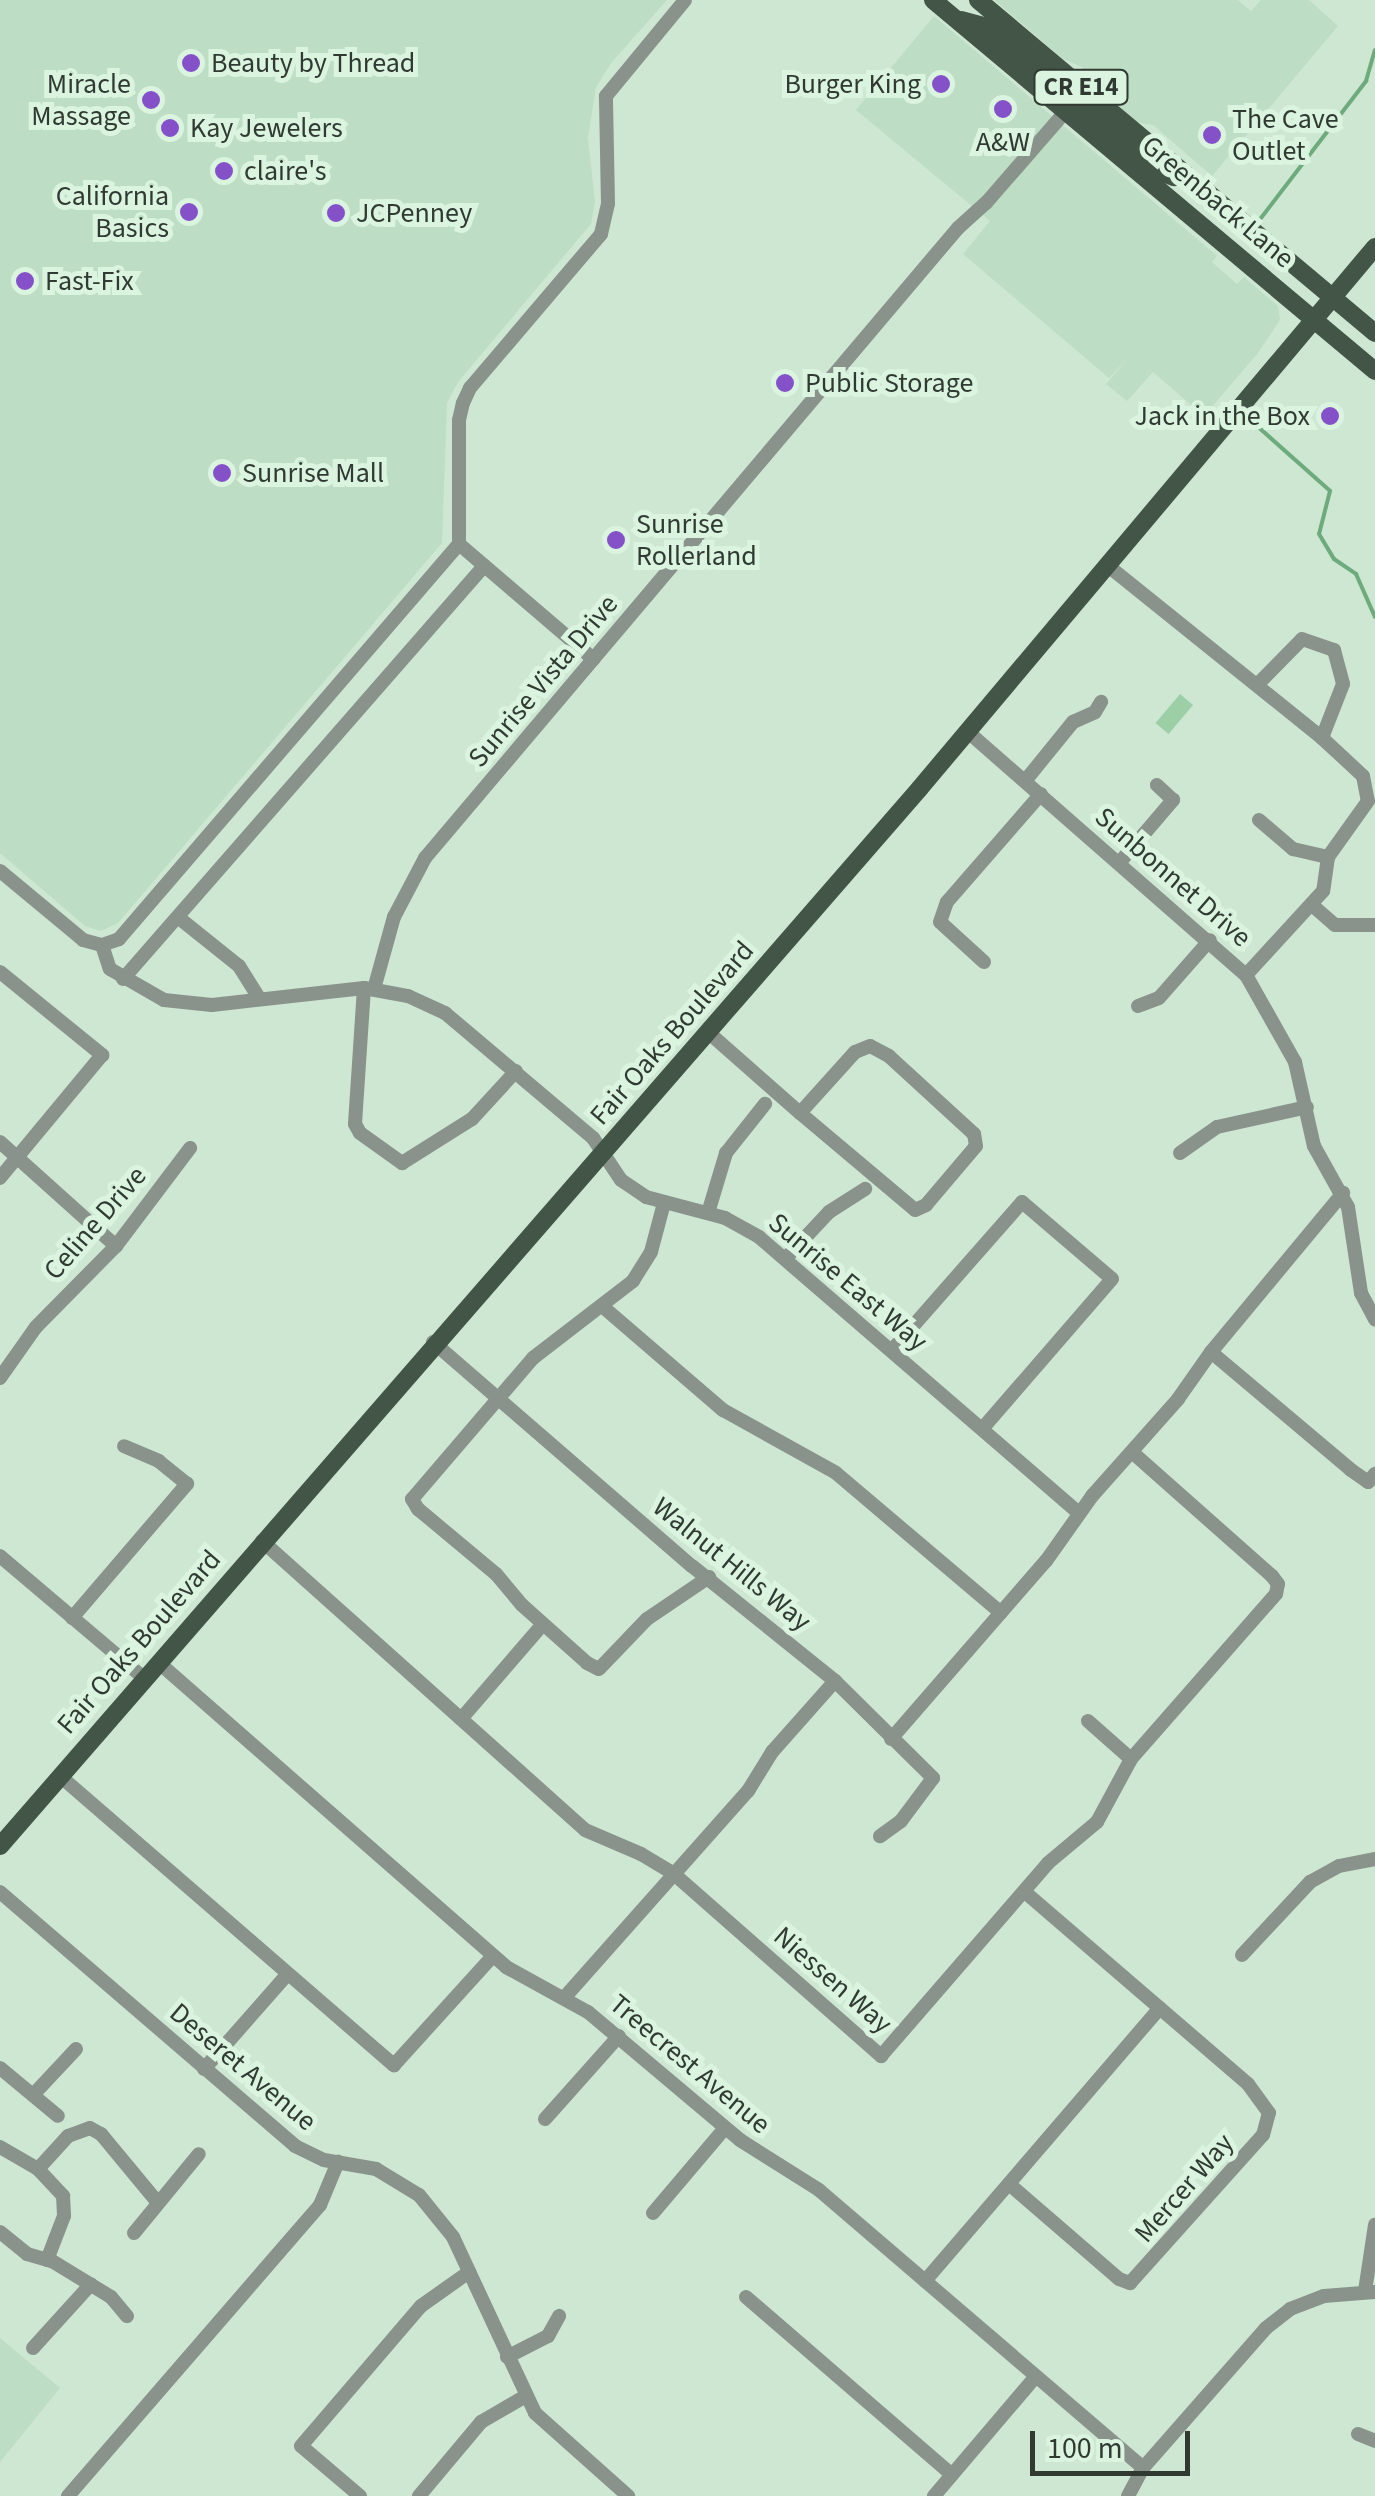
<!DOCTYPE html>
<html>
<head>
<meta charset="utf-8">
<style>
	body { margin:0 }
	#map { position:relative; width:1375px; height:2496px; overflow:hidden; background:#cee7d3; font-family:"Source Sans 3",sans-serif }
	div>[style] { position:absolute }
	[style*='--x'] { left:calc(var(--x)*1px); top:calc(var(--y)*1px); width:calc(var(--w)*1px); rotate:calc(var(--a)*1deg) }
	.built>* { inset:0; background:#bdddc4 }
	.green>* { inset:0; background:#9dcfa7; transform-origin:0 0 }
	.stream>* { height:4px; margin:-2px; padding:0 2px; transform-origin:2px; border-radius:2px; background:#6eab7c }
	.minor>* { height:14px; margin:-7px; padding:0 7px; transform-origin:7px; border-radius:7px; background:#89938b }
	.major>* { height:18px; margin:-9px; padding:0 9px; transform-origin:9px; border-radius:9px; background:#435547 }
	.dots>* { width:28px; height:28px; translate:-50% -50%; box-sizing:border-box; border:5px solid #dbf4e0; border-radius:50% }
	span { translate:-50% -50%; white-space:nowrap; text-align:center; line-height:1.15; -webkit-text-stroke:10px #dbf4e0; paint-order:stroke }
	.shield-label span { padding:2px 8px; background:#dbf4e0; border:2px solid; border-radius:8px; -webkit-text-stroke-width:0 }
	.shield-label { font-size:25px; color:#303a32; font-weight:700 }
	.poi-label { font-size:28px; color:#303a32 }
	.left { translate:0 -50%; text-align:left }
	.right { translate:-100% -50%; text-align:right }
	.street-label { font-size:28px; color:#303a32 }
	.scale { position:absolute; left:1030px; top:2431px; width:160px; height:45px; box-sizing:border-box; border:5px solid #303a32; border-top:0; padding-left:12px; font-size:30px; line-height:35px; white-space:nowrap; color:#303a32; -webkit-text-stroke:8px #dbf4e0; paint-order:stroke }
</style>
</head>
<body>
<div id="map">
	<div class="built">
		<i style="clip-path:polygon(0 0,667px 0,612px 62px,596px 87px,588px 138px,595px 202px,591px 224px,458px 382px,447px 403px,442px 543px,118px 923px,101px 931px,85px 926px,0 853px)"></i>
		<i style="clip-path:polygon(994px 0,1238px 0,1251px 11px,1261px 0,1309px 0,1338px 26px,1212px 176px,1153px 125px,1137px 122px,1085px 76px,1082px 67px,1063px 59px)"></i>
		<i style="clip-path:polygon(934px 16px,1217px 256px,1212px 262px,1237px 284px,1244px 277px,1278px 306px,1280px 320px,1258px 353px,1204px 416px,1153px 372px,1127px 401px,1106px 384px,1127px 359px,1109px 378px,963px 254px,990px 221px,856px 110px)"></i>
		<i style="clip-path:polygon(0 2338px,60px 2388px,0 2462px)"></i>
	</div>
	<div class="green">
		<i style="left:1180px;top:694px;width:17px;height:38px;rotate:40deg"></i>
	</div>
	<div class="stream">
		<i style="--x:1261;--y:218;--w:173;--a:-52.5"></i>
		<i style="--x:1366;--y:81;--w:32;--a:-74"></i>
		<i style="--x:1256;--y:425;--w:99;--a:41.7"></i>
		<i style="--x:1330;--y:491;--w:44;--a:104.3"></i>
		<i style="--x:1319;--y:534;--w:29;--a:59"></i>
		<i style="--x:1334;--y:559;--w:27;--a:34"></i>
		<i style="--x:1356;--y:574;--w:47;--a:66.2"></i>
	</div>
	<div class="minor">
		<i style="--x:459;--y:544;--w:177;--a:40.6"></i>
		<i style="--x:1107;--y:565;--w:276;--a:38.8"></i>
		<i style="--x:1322;--y:738;--w:56;--a:42.8"></i>
		<i style="--x:1363;--y:776;--w:25;--a:79"></i>
		<i style="--x:1368;--y:801;--w:69;--a:125.5"></i>
		<i style="--x:1328;--y:857;--w:34;--a:98"></i>
		<i style="--x:1323;--y:891;--w:114;--a:132.5"></i>
		<i style="--x:1257;--y:685;--w:64;--a:-45.6"></i>
		<i style="--x:1302;--y:639;--w:34;--a:19"></i>
		<i style="--x:1334;--y:650;--w:35;--a:75"></i>
		<i style="--x:1343;--y:684;--w:58;--a:111.3"></i>
		<i style="--x:967;--y:731;--w:371;--a:41.2"></i>
		<i style="--x:1246;--y:975;--w:100;--a:60.6"></i>
		<i style="--x:1295;--y:1062;--w:86;--a:77.3"></i>
		<i style="--x:1314;--y:1146;--w:70;--a:60.9"></i>
		<i style="--x:1348;--y:1207;--w:87;--a:81.4"></i>
		<i style="--x:1361;--y:1293;--w:30;--a:62"></i>
		<i style="--x:1025;--y:781;--w:76;--a:-50.9"></i>
		<i style="--x:1073;--y:722;--w:24;--a:-24"></i>
		<i style="--x:1095;--y:712;--w:12;--a:-59"></i>
		<i style="--x:1259;--y:820;--w:45;--a:40.5"></i>
		<i style="--x:1293;--y:849;--w:36;--a:13"></i>
		<i style="--x:1120;--y:862;--w:82;--a:-49.5"></i>
		<i style="--x:1173;--y:800;--w:22;--a:-137"></i>
		<i style="--x:0;--y:871;--w:108;--a:39.7"></i>
		<i style="--x:83;--y:940;--w:20;--a:15"></i>
		<i style="--x:102;--y:945;--w:18;--a:-19"></i>
		<i style="--x:119;--y:939;--w:521;--a:-49.28"></i>
		<i style="--x:459;--y:544;--w:124;--a:-90"></i>
		<i style="--x:459;--y:420;--w:17;--a:-77"></i>
		<i style="--x:463;--y:403;--w:17;--a:-65"></i>
		<i style="--x:470;--y:388;--w:202;--a:-49.6"></i>
		<i style="--x:601;--y:234;--w:31;--a:-77"></i>
		<i style="--x:608;--y:204;--w:108;--a:-91.1"></i>
		<i style="--x:606;--y:96;--w:124;--a:-50.5"></i>
		<i style="--x:1312;--y:905;--w:30;--a:41"></i>
		<i style="--x:1335;--y:925;--w:40;--a:0"></i>
		<i style="--x:179;--y:918;--w:77;--a:38.7"></i>
		<i style="--x:239;--y:966;--w:36;--a:58"></i>
		<i style="--x:102;--y:945;--w:25;--a:72"></i>
		<i style="--x:110;--y:969;--w:62;--a:29.9"></i>
		<i style="--x:164;--y:1000;--w:48;--a:5.9"></i>
		<i style="--x:212;--y:1005;--w:153;--a:-6.4"></i>
		<i style="--x:364;--y:988;--w:45;--a:10.3"></i>
		<i style="--x:408;--y:996;--w:41;--a:24.7"></i>
		<i style="--x:445;--y:1013;--w:194;--a:40.2"></i>
		<i style="--x:593;--y:1138;--w:50;--a:56.3"></i>
		<i style="--x:621;--y:1180;--w:30;--a:34"></i>
		<i style="--x:646;--y:1197;--w:82;--a:14.9"></i>
		<i style="--x:725;--y:1218;--w:39;--a:29"></i>
		<i style="--x:759;--y:1237;--w:423;--a:40.8"></i>
		<i style="--x:984;--y:962;--w:59;--a:-137.7"></i>
		<i style="--x:940;--y:922;--w:21;--a:-71"></i>
		<i style="--x:947;--y:902;--w:143;--a:-49"></i>
		<i style="--x:0;--y:972;--w:132;--a:39.1"></i>
		<i style="--x:102;--y:1055;--w:160;--a:129.7"></i>
		<i style="--x:123;--y:979;--w:549;--a:-48.84"></i>
		<i style="--x:364;--y:988;--w:136;--a:93.8"></i>
		<i style="--x:355;--y:1124;--w:10;--a:61"></i>
		<i style="--x:360;--y:1133;--w:52;--a:35.5"></i>
		<i style="--x:402;--y:1163;--w:83;--a:-32.2"></i>
		<i style="--x:472;--y:1119;--w:65;--a:-47.5"></i>
		<i style="--x:374;--y:989;--w:75;--a:-74.5"></i>
		<i style="--x:394;--y:917;--w:67;--a:-62.3"></i>
		<i style="--x:425;--y:858;--w:825;--a:-49.77"></i>
		<i style="--x:958;--y:228;--w:38;--a:-42"></i>
		<i style="--x:986;--y:203;--w:122;--a:-49"></i>
		<i style="--x:1138;--y:1006;--w:22;--a:-21"></i>
		<i style="--x:1159;--y:998;--w:77;--a:-48.7"></i>
		<i style="--x:708;--y:1032;--w:123;--a:41.4"></i>
		<i style="--x:800;--y:1113;--w:150;--a:40.1"></i>
		<i style="--x:915;--y:1210;--w:12;--a:-24"></i>
		<i style="--x:926;--y:1205;--w:77;--a:-49.7"></i>
		<i style="--x:976;--y:1146;--w:12;--a:-99"></i>
		<i style="--x:974;--y:1134;--w:115;--a:-137.5"></i>
		<i style="--x:889;--y:1056;--w:21;--a:-152"></i>
		<i style="--x:870;--y:1046;--w:16;--a:158"></i>
		<i style="--x:855;--y:1052;--w:82;--a:132"></i>
		<i style="--x:0;--y:1142;--w:156;--a:41.9"></i>
		<i style="--x:1180;--y:1153;--w:45;--a:-35.1"></i>
		<i style="--x:1217;--y:1127;--w:92;--a:-12.5"></i>
		<i style="--x:664;--y:1203;--w:51;--a:104.9"></i>
		<i style="--x:651;--y:1252;--w:34;--a:122"></i>
		<i style="--x:633;--y:1281;--w:126;--a:142.4"></i>
		<i style="--x:533;--y:1358;--w:186;--a:130.6"></i>
		<i style="--x:412;--y:1499;--w:12;--a:59"></i>
		<i style="--x:418;--y:1509;--w:102;--a:39.8"></i>
		<i style="--x:496;--y:1574;--w:40;--a:50"></i>
		<i style="--x:522;--y:1605;--w:87;--a:41.7"></i>
		<i style="--x:587;--y:1663;--w:13;--a:27"></i>
		<i style="--x:599;--y:1669;--w:69;--a:-46.2"></i>
		<i style="--x:647;--y:1619;--w:75;--a:-34.1"></i>
		<i style="--x:708;--y:1213;--w:63;--a:-73.3"></i>
		<i style="--x:726;--y:1153;--w:63;--a:-51.5"></i>
		<i style="--x:786;--y:1258;--w:63;--a:-46.9"></i>
		<i style="--x:829;--y:1212;--w:43;--a:-32.6"></i>
		<i style="--x:602;--y:1306;--w:160;--a:40.7"></i>
		<i style="--x:723;--y:1410;--w:129;--a:29.1"></i>
		<i style="--x:836;--y:1473;--w:216;--a:40.3"></i>
		<i style="--x:433;--y:1342;--w:342;--a:40.9"></i>
		<i style="--x:692;--y:1566;--w:184;--a:38.8"></i>
		<i style="--x:835;--y:1681;--w:138;--a:44.7"></i>
		<i style="--x:933;--y:1778;--w:54;--a:126.7"></i>
		<i style="--x:901;--y:1821;--w:26;--a:144"></i>
		<i style="--x:892;--y:1350;--w:197;--a:-48.7"></i>
		<i style="--x:1022;--y:1202;--w:118;--a:40.5"></i>
		<i style="--x:1112;--y:1279;--w:197;--a:130.9"></i>
		<i style="--x:1211;--y:1352;--w:183;--a:40.1"></i>
		<i style="--x:1351;--y:1470;--w:21;--a:35"></i>
		<i style="--x:1368;--y:1482;--w:11;--a:-49"></i>
		<i style="--x:0;--y:1378;--w:62;--a:-54.8"></i>
		<i style="--x:36;--y:1327;--w:114;--a:-45.4"></i>
		<i style="--x:116;--y:1246;--w:123;--a:-52.9"></i>
		<i style="--x:262;--y:1541;--w:433;--a:41.8"></i>
		<i style="--x:585;--y:1830;--w:61;--a:23.2"></i>
		<i style="--x:641;--y:1854;--w:39;--a:31"></i>
		<i style="--x:674;--y:1874;--w:276;--a:41.3"></i>
		<i style="--x:881;--y:2056;--w:255;--a:-49.1"></i>
		<i style="--x:1048;--y:1863;--w:64;--a:-39.9"></i>
		<i style="--x:1097;--y:1822;--w:72;--a:-61.6"></i>
		<i style="--x:1131;--y:1759;--w:220;--a:-48.7"></i>
		<i style="--x:1276;--y:1594;--w:10;--a:-79"></i>
		<i style="--x:1278;--y:1584;--w:10;--a:-127"></i>
		<i style="--x:1272;--y:1576;--w:187;--a:-138.5"></i>
		<i style="--x:0;--y:1556;--w:189;--a:40.3"></i>
		<i style="--x:72;--y:1618;--w:177;--a:-49.4"></i>
		<i style="--x:187;--y:1484;--w:36;--a:-141"></i>
		<i style="--x:159;--y:1461;--w:38;--a:-157"></i>
		<i style="--x:158;--y:1662;--w:463;--a:41.2"></i>
		<i style="--x:506;--y:1967;--w:94;--a:28.8"></i>
		<i style="--x:588;--y:2012;--w:199;--a:40.1"></i>
		<i style="--x:740;--y:2140;--w:93;--a:32.3"></i>
		<i style="--x:819;--y:2190;--w:427;--a:40.6"></i>
		<i style="--x:461;--y:1719;--w:125;--a:-49.2"></i>
		<i style="--x:1088;--y:1721;--w:57;--a:41.5"></i>
		<i style="--x:891;--y:1739;--w:236;--a:-49"></i>
		<i style="--x:1046;--y:1561;--w:80;--a:-54.7"></i>
		<i style="--x:1092;--y:1496;--w:130;--a:-48.4"></i>
		<i style="--x:1178;--y:1399;--w:57;--a:-54.9"></i>
		<i style="--x:1211;--y:1352;--w:207;--a:-50.3"></i>
		<i style="--x:60;--y:1776;--w:442;--a:40.9"></i>
		<i style="--x:394;--y:2065;--w:147;--a:-47.8"></i>
		<i style="--x:0;--y:1892;--w:389;--a:40.7"></i>
		<i style="--x:295;--y:2146;--w:32;--a:26"></i>
		<i style="--x:324;--y:2160;--w:53;--a:9.8"></i>
		<i style="--x:376;--y:2169;--w:50;--a:31.2"></i>
		<i style="--x:419;--y:2195;--w:54;--a:51"></i>
		<i style="--x:453;--y:2237;--w:194;--a:65"></i>
		<i style="--x:535;--y:2413;--w:125;--a:41.7"></i>
		<i style="--x:1242;--y:1955;--w:100;--a:-47"></i>
		<i style="--x:1310;--y:1882;--w:33;--a:-29"></i>
		<i style="--x:1339;--y:1866;--w:37;--a:-11"></i>
		<i style="--x:564;--y:1998;--w:277;--a:-48.4"></i>
		<i style="--x:748;--y:1791;--w:46;--a:-58.4"></i>
		<i style="--x:772;--y:1752;--w:95;--a:-48.4"></i>
		<i style="--x:0;--y:2068;--w:75;--a:39.6"></i>
		<i style="--x:204;--y:2069;--w:125;--a:-48.6"></i>
		<i style="--x:33;--y:2095;--w:63;--a:-46.9"></i>
		<i style="--x:545;--y:2119;--w:111;--a:-48.3"></i>
		<i style="--x:0;--y:2147;--w:44;--a:30.1"></i>
		<i style="--x:38;--y:2169;--w:37;--a:47"></i>
		<i style="--x:63;--y:2196;--w:20;--a:87"></i>
		<i style="--x:64;--y:2216;--w:47;--a:111.1"></i>
		<i style="--x:38;--y:2169;--w:45;--a:-47.7"></i>
		<i style="--x:68;--y:2136;--w:23;--a:-20"></i>
		<i style="--x:90;--y:2128;--w:13;--a:29"></i>
		<i style="--x:101;--y:2134;--w:89;--a:50.4"></i>
		<i style="--x:1009;--y:2184;--w:145;--a:40.8"></i>
		<i style="--x:1119;--y:2279;--w:12;--a:20"></i>
		<i style="--x:1130;--y:2283;--w:199;--a:-48.1"></i>
		<i style="--x:1263;--y:2135;--w:23;--a:-75"></i>
		<i style="--x:1269;--y:2113;--w:36;--a:-126"></i>
		<i style="--x:1248;--y:2084;--w:294;--a:-139.3"></i>
		<i style="--x:653;--y:2213;--w:111;--a:-49.7"></i>
		<i style="--x:0;--y:2232;--w:35;--a:39"></i>
		<i style="--x:27;--y:2254;--w:26;--a:16"></i>
		<i style="--x:52;--y:2261;--w:69;--a:31.4"></i>
		<i style="--x:111;--y:2297;--w:25;--a:50"></i>
		<i style="--x:134;--y:2233;--w:102;--a:-50.6"></i>
		<i style="--x:925;--y:2281;--w:360;--a:-49.3"></i>
		<i style="--x:1365;--y:2291;--w:67;--a:-81.4"></i>
		<i style="--x:746;--y:2297;--w:272;--a:40.8"></i>
		<i style="--x:33;--y:2348;--w:86;--a:-47.8"></i>
		<i style="--x:507;--y:2357;--w:46;--a:-27.1"></i>
		<i style="--x:548;--y:2336;--w:23;--a:-61"></i>
		<i style="--x:1358;--y:2434;--w:18;--a:22"></i>
		<i style="--x:68;--y:2496;--w:385;--a:-49.1"></i>
		<i style="--x:320;--y:2205;--w:47;--a:-67.3"></i>
		<i style="--x:360;--y:2496;--w:77;--a:-139.7"></i>
		<i style="--x:301;--y:2446;--w:184;--a:-49.4"></i>
		<i style="--x:421;--y:2306;--w:59;--a:-35.3"></i>
		<i style="--x:419;--y:2496;--w:97;--a:-50"></i>
		<i style="--x:481;--y:2422;--w:50;--a:-30.2"></i>
		<i style="--x:934;--y:2496;--w:157;--a:-49.6"></i>
		<i style="--x:1128;--y:2496;--w:32;--a:-62"></i>
		<i style="--x:1143;--y:2468;--w:186;--a:-48.7"></i>
		<i style="--x:1266;--y:2328;--w:31;--a:-38"></i>
		<i style="--x:1290;--y:2309;--w:36;--a:-21"></i>
		<i style="--x:1324;--y:2296;--w:51;--a:-4.5"></i>
	</div>
	<div class="major">
		<i style="--x:933;--y:0;--w:577;--a:40.01"></i>
		<i style="--x:978;--y:0;--w:518;--a:39.99"></i>
		<i style="--x:961;--y:20;--w:27;--a:15"></i>
		<i style="--x:987;--y:27;--w:108;--a:39"></i>
		<i style="--x:1071;--y:95;--w:17;--a:-7"></i>
		<i style="--x:1066;--y:111;--w:21;--a:-5"></i>
		<i style="--x:1087;--y:109;--w:96;--a:40.8"></i>
		<i style="--x:1160;--y:172;--w:15;--a:20"></i>
		<i style="--x:1174;--y:177;--w:10;--a:-17"></i>
		<i style="--x:0;--y:1846;--w:1402;--a:-48.99"></i>
		<i style="--x:920;--y:788;--w:707;--a:-49.93"></i>
	</div>
	<div class="dots">
		<i style="left:191px;top:63px;background:#8551c9"></i>
		<i style="left:941px;top:84px;background:#8551c9"></i>
		<i style="left:151px;top:100px;background:#8551c9"></i>
		<i style="left:1003px;top:109px;background:#8551c9"></i>
		<i style="left:170px;top:128px;background:#8551c9"></i>
		<i style="left:1212px;top:135px;background:#8551c9"></i>
		<i style="left:224px;top:171px;background:#8551c9"></i>
		<i style="left:189px;top:212px;background:#8551c9"></i>
		<i style="left:336px;top:213px;background:#8551c9"></i>
		<i style="left:25px;top:281px;background:#8551c9"></i>
		<i style="left:785px;top:383px;background:#8551c9"></i>
		<i style="left:1330px;top:416px;background:#8551c9"></i>
		<i style="left:222px;top:473px;background:#8551c9"></i>
		<i style="left:616px;top:540px;background:#8551c9"></i>
	</div>
	<div class="shield-label">
		<span style="left:1081px;top:87px">CR E14</span>
	</div>
	<div class="poi-label">
		<span class="left" style="left:211px;top:63px">Beauty by Thread</span>
		<span class="right" style="left:131px;top:100px">Miracle<br>Massage</span>
		<span class="right" style="left:921px;top:84px">Burger King</span>
		<span class="left" style="left:1232px;top:135px">The Cave<br>Outlet</span>
		<span class="left" style="left:190px;top:128px">Kay Jewelers</span>
		<span style="left:1003px;top:142px">A&amp;W</span>
		<span class="left" style="left:244px;top:171px">claire's</span>
		<span class="right" style="left:169px;top:212px">California<br>Basics</span>
		<span class="left" style="left:356px;top:213px">JCPenney</span>
		<span class="left" style="left:45px;top:281px">Fast-Fix</span>
		<span class="left" style="left:805px;top:383px">Public Storage</span>
		<span class="right" style="left:1310px;top:416px">Jack in the Box</span>
		<span class="left" style="left:242px;top:473px">Sunrise Mall</span>
		<span class="left" style="left:636px;top:540px">Sunrise<br>Rollerland</span>
	</div>
	<div class="street-label">
		<span style="left:1218px;top:202px;rotate:40deg">Greenback Lane</span>
		<span style="left:543px;top:681px;rotate:-50deg">Sunrise Vista Drive</span>
		<span style="left:1173px;top:877px;rotate:41deg">Sunbonnet Drive</span>
		<span style="left:672px;top:1033px;rotate:-49deg">Fair Oaks Boulevard</span>
		<span style="left:95px;top:1223px;rotate:-49deg">Celine Drive</span>
		<span style="left:848px;top:1282px;rotate:40deg">Sunrise East Way</span>
		<span style="left:732px;top:1564px;rotate:39deg">Walnut Hills Way</span>
		<span style="left:139px;top:1642px;rotate:-49deg">Fair Oaks Boulevard</span>
		<span style="left:833px;top:1980px;rotate:41deg">Niessen Way</span>
		<span style="left:690px;top:2064px;rotate:40deg">Treecrest Avenue</span>
		<span style="left:243px;top:2067px;rotate:40deg">Deseret Avenue</span>
		<span style="left:1184px;top:2188px;rotate:-49deg">Mercer Way</span>
	</div>
	<div class="scale">100 m</div>
</div>
</body>
</html>
